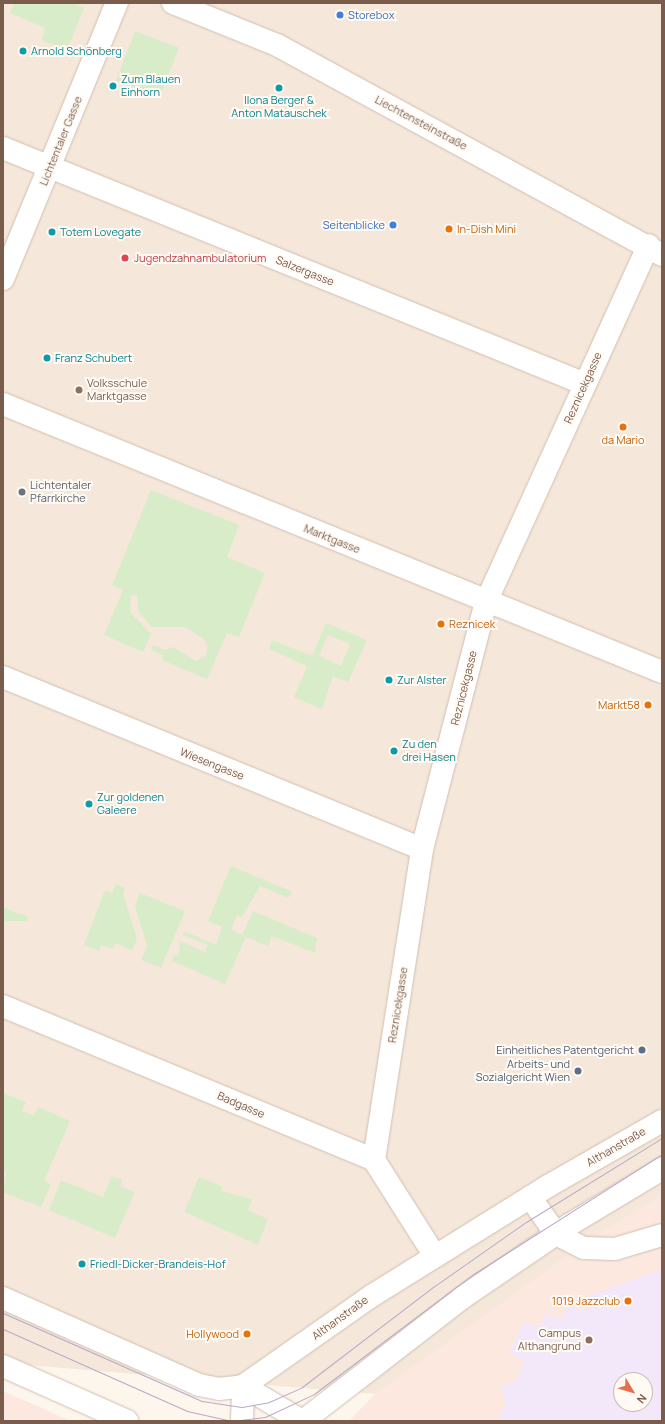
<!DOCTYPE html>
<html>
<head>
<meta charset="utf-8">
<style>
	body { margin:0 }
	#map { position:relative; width:665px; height:1424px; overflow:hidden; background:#fdf6ec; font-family:Manrope,sans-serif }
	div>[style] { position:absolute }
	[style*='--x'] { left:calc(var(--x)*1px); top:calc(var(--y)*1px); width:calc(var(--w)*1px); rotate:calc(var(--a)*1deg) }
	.residential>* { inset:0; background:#f5e8da }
	.commercial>* { inset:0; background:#fde8e0 }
	.education>* { inset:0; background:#f3e8fa }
	.green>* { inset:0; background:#d8ecc9; transform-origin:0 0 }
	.roads { filter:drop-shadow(0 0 1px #d1beb0) drop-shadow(0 0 1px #d1beb0) }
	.minor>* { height:22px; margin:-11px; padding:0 11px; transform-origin:11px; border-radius:11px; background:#fff }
	.tram>* { height:1px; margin:-0.5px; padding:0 0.5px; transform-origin:0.5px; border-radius:0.5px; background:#b9a8c9 }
	.dots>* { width:11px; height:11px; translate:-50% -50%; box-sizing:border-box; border:2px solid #fffaf3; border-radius:50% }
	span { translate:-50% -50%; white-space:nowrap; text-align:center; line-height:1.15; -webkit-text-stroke:4px #fffaf3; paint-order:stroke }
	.shop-label { font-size:11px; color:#366cbe }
	.left { translate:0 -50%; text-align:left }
	.right { translate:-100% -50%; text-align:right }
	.culture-label { font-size:11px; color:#0d838f }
	.street-label { font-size:11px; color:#7a5c4d }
	.food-label { font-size:11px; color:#c56008 }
	.health-label { font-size:11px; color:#be3a42 }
	.education-label { font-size:11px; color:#785e54 }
	.worship-label { font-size:11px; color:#5b616d }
	.service-label { font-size:11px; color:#4e5e75 }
	.frame { position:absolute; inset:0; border:4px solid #7a5c4d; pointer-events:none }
	.north { position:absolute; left:613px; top:1372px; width:40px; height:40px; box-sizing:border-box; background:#fffaf3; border:1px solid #cabbb1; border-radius:50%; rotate:128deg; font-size:11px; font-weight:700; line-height:16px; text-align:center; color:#7a5c4d }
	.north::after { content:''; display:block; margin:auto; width:14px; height:18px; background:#e76f51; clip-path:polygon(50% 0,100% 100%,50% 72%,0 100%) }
</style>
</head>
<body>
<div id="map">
	<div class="residential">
		<i style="clip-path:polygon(3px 3px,662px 3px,662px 1197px,375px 1394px,3px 1363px)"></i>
	</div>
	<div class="commercial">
		<i style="clip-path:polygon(evenodd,662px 1195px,662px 1421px,349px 1421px,375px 1394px,592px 1238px,662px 1195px,621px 1380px,645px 1380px,645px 1404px,621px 1404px,621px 1380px)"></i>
		<i style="clip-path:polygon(3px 1391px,33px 1404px,70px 1421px,3px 1421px)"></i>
	</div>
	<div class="education">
		<i style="clip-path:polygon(evenodd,662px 1269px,662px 1421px,498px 1421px,506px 1402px,500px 1387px,516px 1380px,524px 1361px,509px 1353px,524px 1321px,539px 1327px,546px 1313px,561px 1319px,568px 1305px,582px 1311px,589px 1296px,662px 1269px,621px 1380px,645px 1380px,645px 1404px,621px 1404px,621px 1380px)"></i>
	</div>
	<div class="green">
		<i style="clip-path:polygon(14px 3px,72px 3px,84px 8px,67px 50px,42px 40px,45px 28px,10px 13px)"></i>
		<i style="left:135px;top:31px;width:47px;height:53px;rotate:21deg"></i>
		<i style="clip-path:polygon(151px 490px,239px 525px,227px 557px,265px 573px,239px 637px,227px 633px,207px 679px,162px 660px,163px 655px,151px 650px,153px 645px,165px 650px,173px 647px,196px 661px,205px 656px,208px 648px,204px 639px,185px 627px,152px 627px,138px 611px,137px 595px,130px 596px,131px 613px,151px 634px,143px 652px,104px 635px,123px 590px,112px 585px)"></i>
		<i style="clip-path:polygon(evenodd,326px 623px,367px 640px,348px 682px,333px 676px,322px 709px,294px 697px,307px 666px,269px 649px,272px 640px,312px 656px,326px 623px,328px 635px,350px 644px,341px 666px,319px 656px,328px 635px)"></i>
		<i style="clip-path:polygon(231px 866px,293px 892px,288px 898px,260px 886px,242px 917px,237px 915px,231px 930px,242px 935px,253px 911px,317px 938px,315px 953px,272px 936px,268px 946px,246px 937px,225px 984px,172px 961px,174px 955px,178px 956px,180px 941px,205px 952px,208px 945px,183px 935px,184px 931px,216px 945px,222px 927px,208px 921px)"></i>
		<i style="clip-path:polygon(116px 884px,125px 888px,123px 893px,137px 939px,132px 950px,115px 943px,113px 949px,101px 945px,99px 951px,84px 945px,105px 890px,112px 893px)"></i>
		<i style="clip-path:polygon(140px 893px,185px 911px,161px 968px,141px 960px,147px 946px,135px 906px)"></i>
		<i style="clip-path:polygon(3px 907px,28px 917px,27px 921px,3px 921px)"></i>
		<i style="clip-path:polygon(3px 1093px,26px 1102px,22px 1111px,34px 1116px,38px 1107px,70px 1121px,44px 1181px,51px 1185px,41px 1207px,3px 1192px,6px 1172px,3px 1170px)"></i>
		<i style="clip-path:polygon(112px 1176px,122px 1180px,120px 1186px,135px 1192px,115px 1238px,49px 1210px,61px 1180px,103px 1197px)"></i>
		<i style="clip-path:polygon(199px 1177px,223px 1187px,221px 1191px,252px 1199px,248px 1210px,268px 1219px,258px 1245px,184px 1212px)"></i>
	</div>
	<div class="roads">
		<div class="minor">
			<i style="--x:173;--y:3;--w:112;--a:22"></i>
			<i style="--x:277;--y:45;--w:439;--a:28.6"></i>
			<i style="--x:3;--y:148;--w:628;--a:22.07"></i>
			<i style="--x:3;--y:279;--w:299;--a:-67.6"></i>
			<i style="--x:3;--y:404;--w:711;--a:22.13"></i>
			<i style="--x:3;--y:677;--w:453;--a:22.3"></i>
			<i style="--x:3;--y:1006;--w:402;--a:22.5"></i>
			<i style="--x:374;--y:1160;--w:114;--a:57.6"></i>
			<i style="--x:374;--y:1160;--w:315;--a:-81.2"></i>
			<i style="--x:422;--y:849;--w:255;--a:-75.5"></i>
			<i style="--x:486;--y:602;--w:392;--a:-65.5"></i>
			<i style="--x:530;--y:1197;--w:45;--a:54.9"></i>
			<i style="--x:556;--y:1234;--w:31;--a:27"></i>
			<i style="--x:584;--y:1248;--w:31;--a:2"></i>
			<i style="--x:615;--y:1249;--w:49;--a:-16.6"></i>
			<i style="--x:3;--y:1298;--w:214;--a:23.9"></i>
			<i style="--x:199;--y:1385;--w:20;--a:11"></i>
			<i style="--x:219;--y:1389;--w:24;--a:-7"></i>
			<i style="--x:243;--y:1386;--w:159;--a:-35"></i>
			<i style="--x:373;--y:1295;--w:206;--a:-31.9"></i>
			<i style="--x:548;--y:1186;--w:131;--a:-29.7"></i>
			<i style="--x:3;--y:1366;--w:136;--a:23.9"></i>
			<i style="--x:243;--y:1386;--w:69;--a:30.7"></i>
			<i style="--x:242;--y:1421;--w:35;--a:-88"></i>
			<i style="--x:303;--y:1421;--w:201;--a:-37.7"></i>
			<i style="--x:462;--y:1298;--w:130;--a:-34.3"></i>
			<i style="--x:569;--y:1225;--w:109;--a:-31.1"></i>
		</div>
	</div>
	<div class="tram">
		<i style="--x:3;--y:1313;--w:218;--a:23.9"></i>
		<i style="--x:202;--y:1401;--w:40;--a:8.5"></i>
		<i style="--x:242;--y:1407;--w:27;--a:-10"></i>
		<i style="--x:269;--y:1402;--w:36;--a:-24"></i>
		<i style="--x:302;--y:1387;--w:165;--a:-37.4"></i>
		<i style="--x:433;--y:1287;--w:113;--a:-35"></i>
		<i style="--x:526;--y:1222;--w:160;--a:-31.7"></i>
		<i style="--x:3;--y:1329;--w:201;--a:24"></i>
		<i style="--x:187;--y:1411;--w:46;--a:12.5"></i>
		<i style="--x:232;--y:1421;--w:33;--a:-7"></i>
		<i style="--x:265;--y:1417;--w:54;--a:-25.1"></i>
		<i style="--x:314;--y:1394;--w:198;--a:-37"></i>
		<i style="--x:472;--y:1275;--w:225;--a:-32.5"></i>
	</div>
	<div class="dots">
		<i style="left:340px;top:15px;background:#3f7fe0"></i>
		<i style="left:23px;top:51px;background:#0f9aa8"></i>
		<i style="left:113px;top:86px;background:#0f9aa8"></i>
		<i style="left:279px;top:88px;background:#0f9aa8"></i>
		<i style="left:393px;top:225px;background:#3f7fe0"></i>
		<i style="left:449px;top:229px;background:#e8710a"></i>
		<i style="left:52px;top:232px;background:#0f9aa8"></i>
		<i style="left:125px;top:258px;background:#e0444e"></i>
		<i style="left:47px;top:358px;background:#0f9aa8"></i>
		<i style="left:79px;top:390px;background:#8d6e63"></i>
		<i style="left:623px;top:427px;background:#e8710a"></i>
		<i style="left:22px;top:492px;background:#6b7280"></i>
		<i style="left:441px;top:624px;background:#e8710a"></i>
		<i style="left:389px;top:680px;background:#0f9aa8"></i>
		<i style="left:648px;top:705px;background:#e8710a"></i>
		<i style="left:394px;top:751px;background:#0f9aa8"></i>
		<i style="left:89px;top:804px;background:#0f9aa8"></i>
		<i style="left:642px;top:1050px;background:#5c6f8a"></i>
		<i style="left:578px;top:1071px;background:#5c6f8a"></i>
		<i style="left:82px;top:1264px;background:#0f9aa8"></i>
		<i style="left:628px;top:1301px;background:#e8710a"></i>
		<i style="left:247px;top:1334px;background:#e8710a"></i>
		<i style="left:589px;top:1340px;background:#8d6e63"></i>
	</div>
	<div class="shop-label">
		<span class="left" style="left:348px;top:15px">Storebox</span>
		<span class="right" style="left:385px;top:225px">Seitenblicke</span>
	</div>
	<div class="culture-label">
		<span class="left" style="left:31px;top:51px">Arnold Schönberg</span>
		<span class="left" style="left:121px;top:86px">Zum Blauen<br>Einhorn</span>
		<span style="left:279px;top:107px">Ilona Berger &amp;<br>Anton Matauschek</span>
		<span class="left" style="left:60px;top:232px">Totem Lovegate</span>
		<span class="left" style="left:55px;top:358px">Franz Schubert</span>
		<span class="left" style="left:397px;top:680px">Zur Alster</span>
		<span class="left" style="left:402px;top:751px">Zu den<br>drei Hasen</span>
		<span class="left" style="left:97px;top:804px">Zur goldenen<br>Galeere</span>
		<span class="left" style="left:90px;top:1264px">Friedl-Dicker-Brandeis-Hof</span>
	</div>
	<div class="street-label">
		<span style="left:421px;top:123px;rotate:28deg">Liechtensteinstraße</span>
		<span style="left:61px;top:141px;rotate:-68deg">Lichtentaler Gasse</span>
		<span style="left:305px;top:271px;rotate:22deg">Salzergasse</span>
		<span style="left:583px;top:388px;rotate:-66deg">Reznicekgasse</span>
		<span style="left:332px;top:539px;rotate:22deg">Marktgasse</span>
		<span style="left:464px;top:688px;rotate:-76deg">Reznicekgasse</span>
		<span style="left:212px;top:764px;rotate:22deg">Wiesengasse</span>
		<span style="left:398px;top:1005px;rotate:-81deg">Reznicekgasse</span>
		<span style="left:241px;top:1105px;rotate:23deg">Badgasse</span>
		<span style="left:616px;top:1147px;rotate:-30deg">Althanstraße</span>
		<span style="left:340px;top:1318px;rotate:-36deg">Althanstraße</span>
	</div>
	<div class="food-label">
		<span class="left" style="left:457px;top:229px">In-Dish Mini</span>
		<span style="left:623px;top:440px">da Mario</span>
		<span class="left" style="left:449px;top:624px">Reznicek</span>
		<span class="right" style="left:640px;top:705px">Markt58</span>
		<span class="right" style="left:620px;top:1301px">1019 Jazzclub</span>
		<span class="right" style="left:239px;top:1334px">Hollywood</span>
	</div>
	<div class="health-label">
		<span class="left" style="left:134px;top:258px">Jugendzahnambulatorium</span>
	</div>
	<div class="education-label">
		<span class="left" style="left:87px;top:390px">Volksschule<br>Marktgasse</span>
		<span class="right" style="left:581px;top:1340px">Campus<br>Althangrund</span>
	</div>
	<div class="worship-label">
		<span class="left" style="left:30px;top:492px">Lichtentaler<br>Pfarrkirche</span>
	</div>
	<div class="service-label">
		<span class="right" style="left:634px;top:1050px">Einheitliches Patentgericht</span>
		<span class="right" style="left:570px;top:1071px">Arbeits- und<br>Sozialgericht Wien</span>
	</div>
	<div class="frame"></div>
	<div class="north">N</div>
</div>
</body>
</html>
